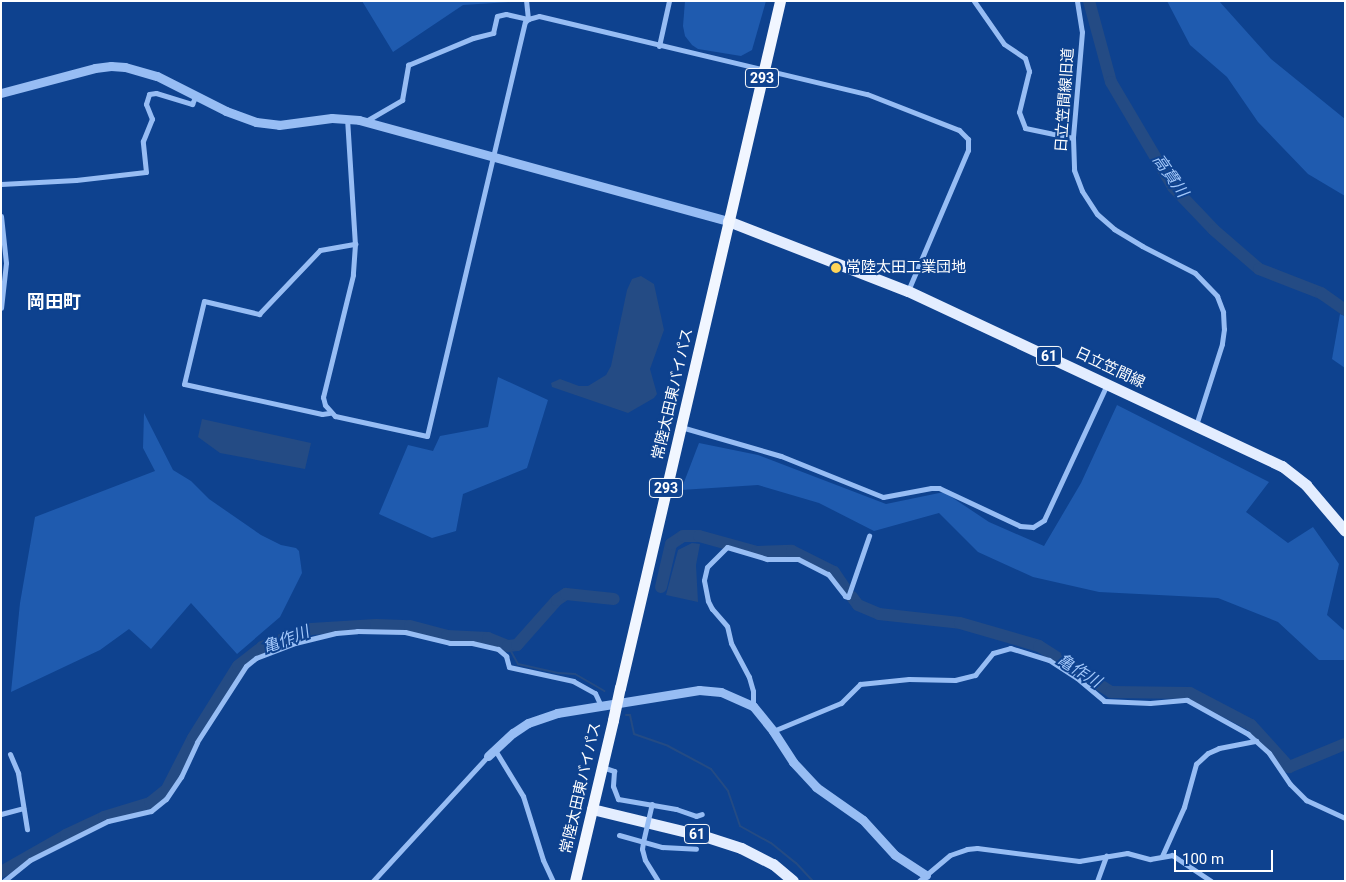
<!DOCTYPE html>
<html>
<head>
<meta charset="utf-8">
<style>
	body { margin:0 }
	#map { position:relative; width:1346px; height:882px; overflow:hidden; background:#0e428f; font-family:Roboto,"Noto Sans JP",sans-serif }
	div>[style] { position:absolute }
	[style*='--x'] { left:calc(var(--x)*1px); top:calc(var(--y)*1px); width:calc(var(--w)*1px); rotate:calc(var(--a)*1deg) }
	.green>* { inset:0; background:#1f5baf }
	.water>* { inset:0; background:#244b84 }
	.stream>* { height:2px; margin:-1px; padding:0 1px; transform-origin:1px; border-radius:1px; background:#244b84 }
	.river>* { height:12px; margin:-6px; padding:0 6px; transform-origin:6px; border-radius:6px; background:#244b84 }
	.minor>* { height:5px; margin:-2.5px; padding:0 2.5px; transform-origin:2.5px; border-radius:2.5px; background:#97bdf4 }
	.tertiary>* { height:9px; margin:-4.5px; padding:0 4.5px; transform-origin:4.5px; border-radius:4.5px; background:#97bdf4 }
	.primary>* { height:11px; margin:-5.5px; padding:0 5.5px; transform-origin:5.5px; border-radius:5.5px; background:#e3edff }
	.trunk>* { height:11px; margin:-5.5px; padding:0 5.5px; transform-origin:5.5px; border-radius:5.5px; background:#f1f6ff }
	.minor-bridge>* { height:5px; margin:-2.5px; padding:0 2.5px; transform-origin:2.5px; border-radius:2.5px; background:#97bdf4 }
	.trunk-bridge>* { height:11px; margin:-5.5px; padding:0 5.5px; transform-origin:5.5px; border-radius:5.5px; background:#f1f6ff }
	.dots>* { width:14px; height:14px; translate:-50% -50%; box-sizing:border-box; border:2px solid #0e428f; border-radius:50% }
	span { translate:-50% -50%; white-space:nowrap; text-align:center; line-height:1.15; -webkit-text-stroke:4px #0e428f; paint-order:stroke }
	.shield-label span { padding:1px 4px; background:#0e428f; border:1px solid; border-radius:4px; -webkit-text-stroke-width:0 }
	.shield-label { font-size:14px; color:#fff; font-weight:700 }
	.street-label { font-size:15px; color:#fff }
	.poi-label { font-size:15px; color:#fff }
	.left { translate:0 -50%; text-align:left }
	.water-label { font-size:16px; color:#a3c8fb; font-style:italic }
	.quarter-label { font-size:18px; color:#fff; font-weight:700 }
	.frame { position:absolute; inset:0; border:2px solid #fff; pointer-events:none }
	.scale { position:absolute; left:1174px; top:850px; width:99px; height:22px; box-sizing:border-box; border:2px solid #fff; border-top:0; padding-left:6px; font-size:15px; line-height:18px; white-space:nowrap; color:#fff; -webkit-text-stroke:4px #0e428f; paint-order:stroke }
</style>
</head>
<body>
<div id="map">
	<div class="green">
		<i style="clip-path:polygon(362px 1px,511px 1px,512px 2px,463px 5px,393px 52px)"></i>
		<i style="clip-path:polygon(685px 1px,766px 1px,752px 50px,741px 56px,698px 49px,692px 45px,685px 36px,683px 26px)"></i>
		<i style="clip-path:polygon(1167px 1px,1219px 1px,1271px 59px,1345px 119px,1345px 196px,1308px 174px,1258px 122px,1227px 77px,1190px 45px)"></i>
		<i style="clip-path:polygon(1340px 314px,1345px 316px,1345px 368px,1332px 359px)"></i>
		<i style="clip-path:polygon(498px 377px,548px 400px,527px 468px,463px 494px,456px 531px,432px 538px,379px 514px,408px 445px,433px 451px,440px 436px,488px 427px)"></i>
		<i style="clip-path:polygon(1117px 405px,1269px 482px,1246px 512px,1288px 543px,1313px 527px,1339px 564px,1327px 615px,1345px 631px,1345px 660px,1319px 660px,1278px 622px,1218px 598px,1099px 592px,1033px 577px,978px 552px,939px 513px,874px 531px,819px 503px,758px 485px,681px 490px,699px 443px,758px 455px,886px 504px,944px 492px,989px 522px,1044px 546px,1081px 483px)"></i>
		<i style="clip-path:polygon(144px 413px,173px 470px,191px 481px,209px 499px,261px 535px,281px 545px,296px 548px,299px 551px,302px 573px,280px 617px,237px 654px,191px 603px,151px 649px,129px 629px,100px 650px,11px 692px,20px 603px,35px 517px,155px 471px,143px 448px)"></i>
	</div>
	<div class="water">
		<i style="clip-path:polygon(641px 276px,654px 284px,664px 330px,650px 369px,657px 394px,654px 398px,628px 413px,552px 387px,551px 383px,560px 379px,579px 386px,588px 386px,606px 375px,611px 366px,627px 290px,632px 279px)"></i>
		<i style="clip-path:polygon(202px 419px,311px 443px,305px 469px,220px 453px,198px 437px)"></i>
		<i style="clip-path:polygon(692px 543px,700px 544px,696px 565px,698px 602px,666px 595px,678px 550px)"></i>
	</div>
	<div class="stream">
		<i style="--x:508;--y:646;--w:21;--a:61"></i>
		<i style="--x:518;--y:664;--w:41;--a:12.7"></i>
		<i style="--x:558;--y:673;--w:17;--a:3"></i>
		<i style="--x:575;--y:674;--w:34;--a:30"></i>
		<i style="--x:626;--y:715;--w:4;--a:0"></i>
		<i style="--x:630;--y:715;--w:19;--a:78"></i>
		<i style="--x:634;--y:734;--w:36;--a:19"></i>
		<i style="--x:668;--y:746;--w:49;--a:28.1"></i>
		<i style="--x:711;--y:769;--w:28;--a:52"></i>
		<i style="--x:728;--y:791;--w:37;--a:71"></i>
		<i style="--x:740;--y:826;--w:35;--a:29"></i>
		<i style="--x:771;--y:843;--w:32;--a:39"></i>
		<i style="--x:796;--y:863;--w:25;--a:47"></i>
	</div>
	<div class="river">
		<i style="--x:1089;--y:1;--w:84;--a:74.8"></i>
		<i style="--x:1111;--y:82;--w:122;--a:59.4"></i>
		<i style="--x:1173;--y:187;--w:59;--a:46.4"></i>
		<i style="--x:1214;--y:230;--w:60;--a:40.9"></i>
		<i style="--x:1259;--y:269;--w:66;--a:21.2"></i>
		<i style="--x:1321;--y:293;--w:29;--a:35"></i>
		<i style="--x:661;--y:587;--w:44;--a:-76.9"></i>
		<i style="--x:671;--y:544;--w:14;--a:-34"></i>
		<i style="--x:683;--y:536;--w:16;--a:0"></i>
		<i style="--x:699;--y:536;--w:60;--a:15.4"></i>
		<i style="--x:757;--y:552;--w:35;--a:-2"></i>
		<i style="--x:792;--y:551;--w:47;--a:26.6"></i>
		<i style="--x:834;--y:572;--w:23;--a:56"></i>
		<i style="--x:852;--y:597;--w:10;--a:53"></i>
		<i style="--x:858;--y:605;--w:23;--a:23"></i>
		<i style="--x:879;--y:614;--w:81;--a:6.3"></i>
		<i style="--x:960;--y:623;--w:82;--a:16.2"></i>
		<i style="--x:1039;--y:646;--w:85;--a:32.6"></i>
		<i style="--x:1111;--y:692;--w:79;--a:0.7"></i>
		<i style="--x:1190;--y:693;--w:69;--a:27.7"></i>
		<i style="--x:1251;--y:725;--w:57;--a:47.9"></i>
		<i style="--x:1289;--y:767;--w:61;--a:-22.3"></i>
		<i style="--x:1;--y:872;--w:75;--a:-29.6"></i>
		<i style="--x:66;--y:835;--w:42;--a:-25.3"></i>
		<i style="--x:104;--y:817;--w:48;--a:-16.9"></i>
		<i style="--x:150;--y:803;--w:22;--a:-39"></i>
		<i style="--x:167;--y:789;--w:57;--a:-63"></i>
		<i style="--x:193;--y:738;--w:85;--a:-58"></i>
		<i style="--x:238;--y:666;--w:31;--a:-38"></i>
		<i style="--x:262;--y:647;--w:52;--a:-20.2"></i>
		<i style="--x:311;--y:629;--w:65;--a:-3.5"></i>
		<i style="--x:376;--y:625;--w:34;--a:2"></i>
		<i style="--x:410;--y:626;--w:38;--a:15"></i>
		<i style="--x:447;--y:636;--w:41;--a:2.8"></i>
		<i style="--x:488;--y:638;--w:22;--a:22"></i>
		<i style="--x:508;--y:646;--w:9;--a:-6"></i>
		<i style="--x:517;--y:645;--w:60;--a:-48.4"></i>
		<i style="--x:557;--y:600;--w:11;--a:-34"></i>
		<i style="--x:566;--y:594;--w:48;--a:5.9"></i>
	</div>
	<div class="minor">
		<i style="--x:974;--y:1;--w:52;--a:55.1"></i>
		<i style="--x:1004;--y:44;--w:25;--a:34"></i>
		<i style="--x:1025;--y:58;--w:14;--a:73"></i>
		<i style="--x:1029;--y:71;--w:42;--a:103.7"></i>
		<i style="--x:1019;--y:112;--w:17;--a:69"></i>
		<i style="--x:1025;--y:128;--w:49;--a:11.8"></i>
		<i style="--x:1077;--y:1;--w:31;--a:81"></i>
		<i style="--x:1082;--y:32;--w:106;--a:94.9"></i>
		<i style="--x:1073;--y:138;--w:32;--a:88"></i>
		<i style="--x:1074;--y:170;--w:22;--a:69"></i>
		<i style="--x:1082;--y:191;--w:27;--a:57"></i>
		<i style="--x:1097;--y:214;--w:23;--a:41"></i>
		<i style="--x:1114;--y:229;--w:33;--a:31"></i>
		<i style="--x:1142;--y:246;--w:59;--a:27"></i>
		<i style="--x:1195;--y:273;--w:32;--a:46"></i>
		<i style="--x:1217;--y:296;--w:17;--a:69"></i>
		<i style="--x:1223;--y:312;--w:17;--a:87"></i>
		<i style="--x:1224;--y:329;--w:15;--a:98"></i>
		<i style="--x:1222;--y:344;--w:85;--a:107.8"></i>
		<i style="--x:659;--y:46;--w:46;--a:-77.5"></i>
		<i style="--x:347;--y:118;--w:126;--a:86.4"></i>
		<i style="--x:355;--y:244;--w:31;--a:94"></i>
		<i style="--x:353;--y:275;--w:126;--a:103.8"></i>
		<i style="--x:323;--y:397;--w:8;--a:76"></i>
		<i style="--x:325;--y:405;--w:15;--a:48"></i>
		<i style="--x:335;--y:416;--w:94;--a:12.3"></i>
		<i style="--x:427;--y:436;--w:425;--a:-76.7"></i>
		<i style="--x:525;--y:22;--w:4;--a:-45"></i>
		<i style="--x:528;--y:19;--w:18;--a:-96"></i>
		<i style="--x:366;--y:121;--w:42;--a:-30.3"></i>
		<i style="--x:402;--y:100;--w:36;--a:-80"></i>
		<i style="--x:408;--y:65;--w:70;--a:-22.6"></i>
		<i style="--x:473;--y:38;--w:21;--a:-14"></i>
		<i style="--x:493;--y:33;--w:17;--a:-77"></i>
		<i style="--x:497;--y:16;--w:9;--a:-13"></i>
		<i style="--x:506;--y:14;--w:23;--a:13"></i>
		<i style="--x:528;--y:19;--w:11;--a:-15"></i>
		<i style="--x:539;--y:16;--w:337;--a:13.4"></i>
		<i style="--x:867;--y:94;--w:99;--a:21.4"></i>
		<i style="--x:959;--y:130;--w:13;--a:45"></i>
		<i style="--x:968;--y:139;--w:11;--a:90"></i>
		<i style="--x:968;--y:150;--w:153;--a:113.1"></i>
		<i style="--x:1;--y:184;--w:75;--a:-3.1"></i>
		<i style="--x:76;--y:180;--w:70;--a:-6.5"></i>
		<i style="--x:146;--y:172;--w:31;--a:-96"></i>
		<i style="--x:143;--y:141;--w:24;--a:-68"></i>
		<i style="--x:152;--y:119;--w:16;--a:-112"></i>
		<i style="--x:146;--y:104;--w:10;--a:-73"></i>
		<i style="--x:149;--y:94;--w:7;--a:-8"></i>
		<i style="--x:156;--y:93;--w:38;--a:17"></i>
		<i style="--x:192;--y:104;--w:10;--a:-66"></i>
		<i style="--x:1;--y:216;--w:47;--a:83.9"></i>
		<i style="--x:6;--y:263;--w:45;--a:96.3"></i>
		<i style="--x:329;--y:413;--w:7;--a:172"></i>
		<i style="--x:322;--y:414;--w:141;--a:-167.7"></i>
		<i style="--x:184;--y:384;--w:85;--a:-76.5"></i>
		<i style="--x:204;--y:301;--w:57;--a:13.3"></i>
		<i style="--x:259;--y:314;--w:88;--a:-46.4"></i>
		<i style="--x:320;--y:250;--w:36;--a:-10"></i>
		<i style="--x:681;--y:427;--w:104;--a:16.2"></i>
		<i style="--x:781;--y:456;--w:110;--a:21.9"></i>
		<i style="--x:883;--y:497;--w:49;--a:-10.6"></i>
		<i style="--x:931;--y:488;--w:8;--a:0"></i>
		<i style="--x:939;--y:488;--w:89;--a:25.1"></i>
		<i style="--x:1020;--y:526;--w:13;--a:4"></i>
		<i style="--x:1033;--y:527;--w:13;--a:-32"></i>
		<i style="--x:1044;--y:520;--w:150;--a:-65.1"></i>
		<i style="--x:753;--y:706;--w:15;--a:-90"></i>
		<i style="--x:753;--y:691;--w:15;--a:-106"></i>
		<i style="--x:749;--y:677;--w:38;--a:-118"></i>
		<i style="--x:731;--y:643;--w:17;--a:-103"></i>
		<i style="--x:727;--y:626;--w:23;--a:-131"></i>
		<i style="--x:712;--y:609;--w:9;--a:-117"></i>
		<i style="--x:708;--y:601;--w:21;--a:-101"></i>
		<i style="--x:704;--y:580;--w:13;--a:-77"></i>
		<i style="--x:707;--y:567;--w:28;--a:-45"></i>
		<i style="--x:727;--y:547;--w:42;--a:16.7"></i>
		<i style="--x:767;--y:559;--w:31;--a:0"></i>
		<i style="--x:798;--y:559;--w:34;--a:27"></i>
		<i style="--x:828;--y:574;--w:28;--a:52"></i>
		<i style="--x:845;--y:596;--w:3;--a:18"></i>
		<i style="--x:848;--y:597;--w:65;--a:-71"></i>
		<i style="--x:773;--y:731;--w:74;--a:-22.4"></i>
		<i style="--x:841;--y:703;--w:27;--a:-45"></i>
		<i style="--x:860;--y:684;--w:49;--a:-5.8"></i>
		<i style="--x:909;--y:679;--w:46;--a:1.2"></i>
		<i style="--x:955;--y:680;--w:21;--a:-14"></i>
		<i style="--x:975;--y:675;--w:28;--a:-51"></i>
		<i style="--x:993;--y:653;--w:18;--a:-16"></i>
		<i style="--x:1010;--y:648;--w:41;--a:17.1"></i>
		<i style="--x:1049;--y:660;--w:33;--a:33"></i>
		<i style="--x:1077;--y:678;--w:35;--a:40"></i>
		<i style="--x:1104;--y:701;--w:46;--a:2.5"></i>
		<i style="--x:1150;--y:703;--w:37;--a:-5"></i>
		<i style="--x:1187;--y:700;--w:70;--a:29.1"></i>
		<i style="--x:1248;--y:734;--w:28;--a:42"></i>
		<i style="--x:1269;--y:753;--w:37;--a:56"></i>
		<i style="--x:1290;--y:784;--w:23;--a:45"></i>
		<i style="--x:1306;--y:800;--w:43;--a:24.8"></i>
		<i style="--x:495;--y:750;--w:54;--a:58.7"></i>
		<i style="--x:523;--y:796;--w:67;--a:72.6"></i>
		<i style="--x:543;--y:860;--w:23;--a:65"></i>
		<i style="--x:10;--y:754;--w:21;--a:67"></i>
		<i style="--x:18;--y:773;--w:57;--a:80.9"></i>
		<i style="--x:602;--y:767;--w:13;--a:18"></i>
		<i style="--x:614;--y:771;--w:15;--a:94"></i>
		<i style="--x:613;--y:786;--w:14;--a:69"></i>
		<i style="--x:618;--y:799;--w:59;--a:9.8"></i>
		<i style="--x:676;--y:809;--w:21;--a:19"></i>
		<i style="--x:696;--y:816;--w:6;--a:-18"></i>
		<i style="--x:1;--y:814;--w:23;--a:-15"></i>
		<i style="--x:619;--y:835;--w:45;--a:15.6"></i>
		<i style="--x:662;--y:847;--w:34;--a:3"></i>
		<i style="--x:643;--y:842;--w:7;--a:98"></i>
		<i style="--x:642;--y:849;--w:11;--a:75"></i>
		<i style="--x:645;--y:860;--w:25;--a:58"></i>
		<i style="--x:1162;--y:856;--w:54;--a:-65.8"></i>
		<i style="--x:1184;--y:807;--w:45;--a:-74.4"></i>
		<i style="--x:1196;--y:764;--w:16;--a:-43"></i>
		<i style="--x:1208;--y:753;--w:12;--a:-24"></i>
		<i style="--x:1219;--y:748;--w:38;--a:-11"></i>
		<i style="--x:4;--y:881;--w:33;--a:-39"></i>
		<i style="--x:30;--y:860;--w:87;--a:-26.6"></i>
		<i style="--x:108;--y:821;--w:44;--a:-13.1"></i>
		<i style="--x:151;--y:811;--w:19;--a:-39"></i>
		<i style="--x:166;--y:799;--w:27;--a:-56"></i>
		<i style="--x:181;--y:777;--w:38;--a:-65"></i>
		<i style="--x:197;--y:742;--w:90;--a:-57.2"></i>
		<i style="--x:246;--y:666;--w:13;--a:-39"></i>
		<i style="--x:256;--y:658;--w:42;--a:-21"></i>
		<i style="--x:295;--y:643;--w:42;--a:-13.7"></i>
		<i style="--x:336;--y:633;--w:21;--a:-5"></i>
		<i style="--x:357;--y:631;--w:48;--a:1.2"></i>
		<i style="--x:405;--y:632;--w:46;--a:13.7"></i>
		<i style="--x:450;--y:643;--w:22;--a:0"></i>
		<i style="--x:472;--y:643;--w:27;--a:13"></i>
		<i style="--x:498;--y:649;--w:11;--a:41"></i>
		<i style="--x:506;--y:656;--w:11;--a:75"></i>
		<i style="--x:509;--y:667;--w:66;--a:12.3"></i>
		<i style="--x:573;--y:681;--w:25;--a:29"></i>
		<i style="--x:595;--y:693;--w:14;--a:65"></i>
		<i style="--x:373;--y:881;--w:170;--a:-47.4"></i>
		<i style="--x:919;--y:881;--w:40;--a:-40"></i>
		<i style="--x:950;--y:855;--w:18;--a:-19"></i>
		<i style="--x:967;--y:849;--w:10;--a:-6"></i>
		<i style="--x:977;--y:848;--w:103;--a:7.3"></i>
		<i style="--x:1079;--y:861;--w:49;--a:-9.5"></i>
		<i style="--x:1127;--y:853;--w:24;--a:15"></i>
		<i style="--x:1150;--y:859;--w:22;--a:-10"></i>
		<i style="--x:1172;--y:855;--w:47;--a:33.7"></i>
		<i style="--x:1097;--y:881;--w:27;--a:-70"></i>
	</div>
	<div class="tertiary">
		<i style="--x:1;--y:93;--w:97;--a:-14.9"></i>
		<i style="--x:95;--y:68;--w:16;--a:-7"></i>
		<i style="--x:111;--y:66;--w:14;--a:4"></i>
		<i style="--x:125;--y:67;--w:33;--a:16"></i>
		<i style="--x:157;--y:76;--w:77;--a:26.9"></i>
		<i style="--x:226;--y:111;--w:32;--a:20"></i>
		<i style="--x:256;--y:122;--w:23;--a:7"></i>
		<i style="--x:279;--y:125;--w:53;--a:-7.5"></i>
		<i style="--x:332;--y:118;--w:27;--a:4"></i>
		<i style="--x:359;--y:120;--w:383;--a:15.3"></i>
		<i style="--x:488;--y:756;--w:34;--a:-43"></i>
		<i style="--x:513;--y:733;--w:18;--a:-34"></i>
		<i style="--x:528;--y:723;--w:31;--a:-19"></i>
		<i style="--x:557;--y:713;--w:144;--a:-9.2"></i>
		<i style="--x:699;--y:690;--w:22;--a:5"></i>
		<i style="--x:721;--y:692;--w:35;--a:24"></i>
		<i style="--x:753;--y:706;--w:32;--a:51"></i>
		<i style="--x:773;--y:731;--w:37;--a:57"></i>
		<i style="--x:793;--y:762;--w:34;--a:47"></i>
		<i style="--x:816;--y:787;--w:57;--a:35.1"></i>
		<i style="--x:863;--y:820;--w:47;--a:47.6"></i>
		<i style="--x:895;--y:855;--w:37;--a:33"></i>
	</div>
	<div class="primary">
		<i style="--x:728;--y:221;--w:193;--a:21.3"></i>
		<i style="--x:908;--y:291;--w:413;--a:25.1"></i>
		<i style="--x:1282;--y:466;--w:31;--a:38"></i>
		<i style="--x:1306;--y:485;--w:60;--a:49.7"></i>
		<i style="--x:592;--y:809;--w:115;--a:13.6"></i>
		<i style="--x:704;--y:836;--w:39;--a:18"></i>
		<i style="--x:741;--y:848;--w:36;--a:27"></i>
		<i style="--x:773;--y:864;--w:26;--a:40"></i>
	</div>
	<div class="trunk">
		<i style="--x:620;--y:688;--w:705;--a:-76.89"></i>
		<i style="--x:575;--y:881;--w:165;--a:-76.7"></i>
	</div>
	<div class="minor-bridge">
		<i style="--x:643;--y:842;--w:39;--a:-77"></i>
	</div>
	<div class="trunk-bridge">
		<i style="--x:613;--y:720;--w:33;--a:-78"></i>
	</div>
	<div class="dots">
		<i style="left:836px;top:268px;background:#ffd559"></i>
	</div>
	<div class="shield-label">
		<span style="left:762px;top:78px">293</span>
		<span style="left:1049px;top:356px">61</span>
		<span style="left:666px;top:488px">293</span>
		<span style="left:697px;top:834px">61</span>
	</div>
	<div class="street-label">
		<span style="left:1065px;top:100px;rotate:-86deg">日立笠間線旧道</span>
		<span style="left:1110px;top:368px;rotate:25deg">日立笠間線</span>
		<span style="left:673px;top:394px;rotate:-77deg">常陸太田東バイパス</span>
		<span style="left:581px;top:788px;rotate:-77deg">常陸太田東バイパス</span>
	</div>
	<div class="poi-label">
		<span class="left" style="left:846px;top:268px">常陸太田工業団地</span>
	</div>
	<div class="water-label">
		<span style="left:1170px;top:176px;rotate:55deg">高貫川</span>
		<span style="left:286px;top:640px;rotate:-21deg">亀作川</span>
		<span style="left:1079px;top:671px;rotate:32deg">亀作川</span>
	</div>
	<div class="quarter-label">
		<span style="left:54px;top:302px">岡田町</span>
	</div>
	<div class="frame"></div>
	<div class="scale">100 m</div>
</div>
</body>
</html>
